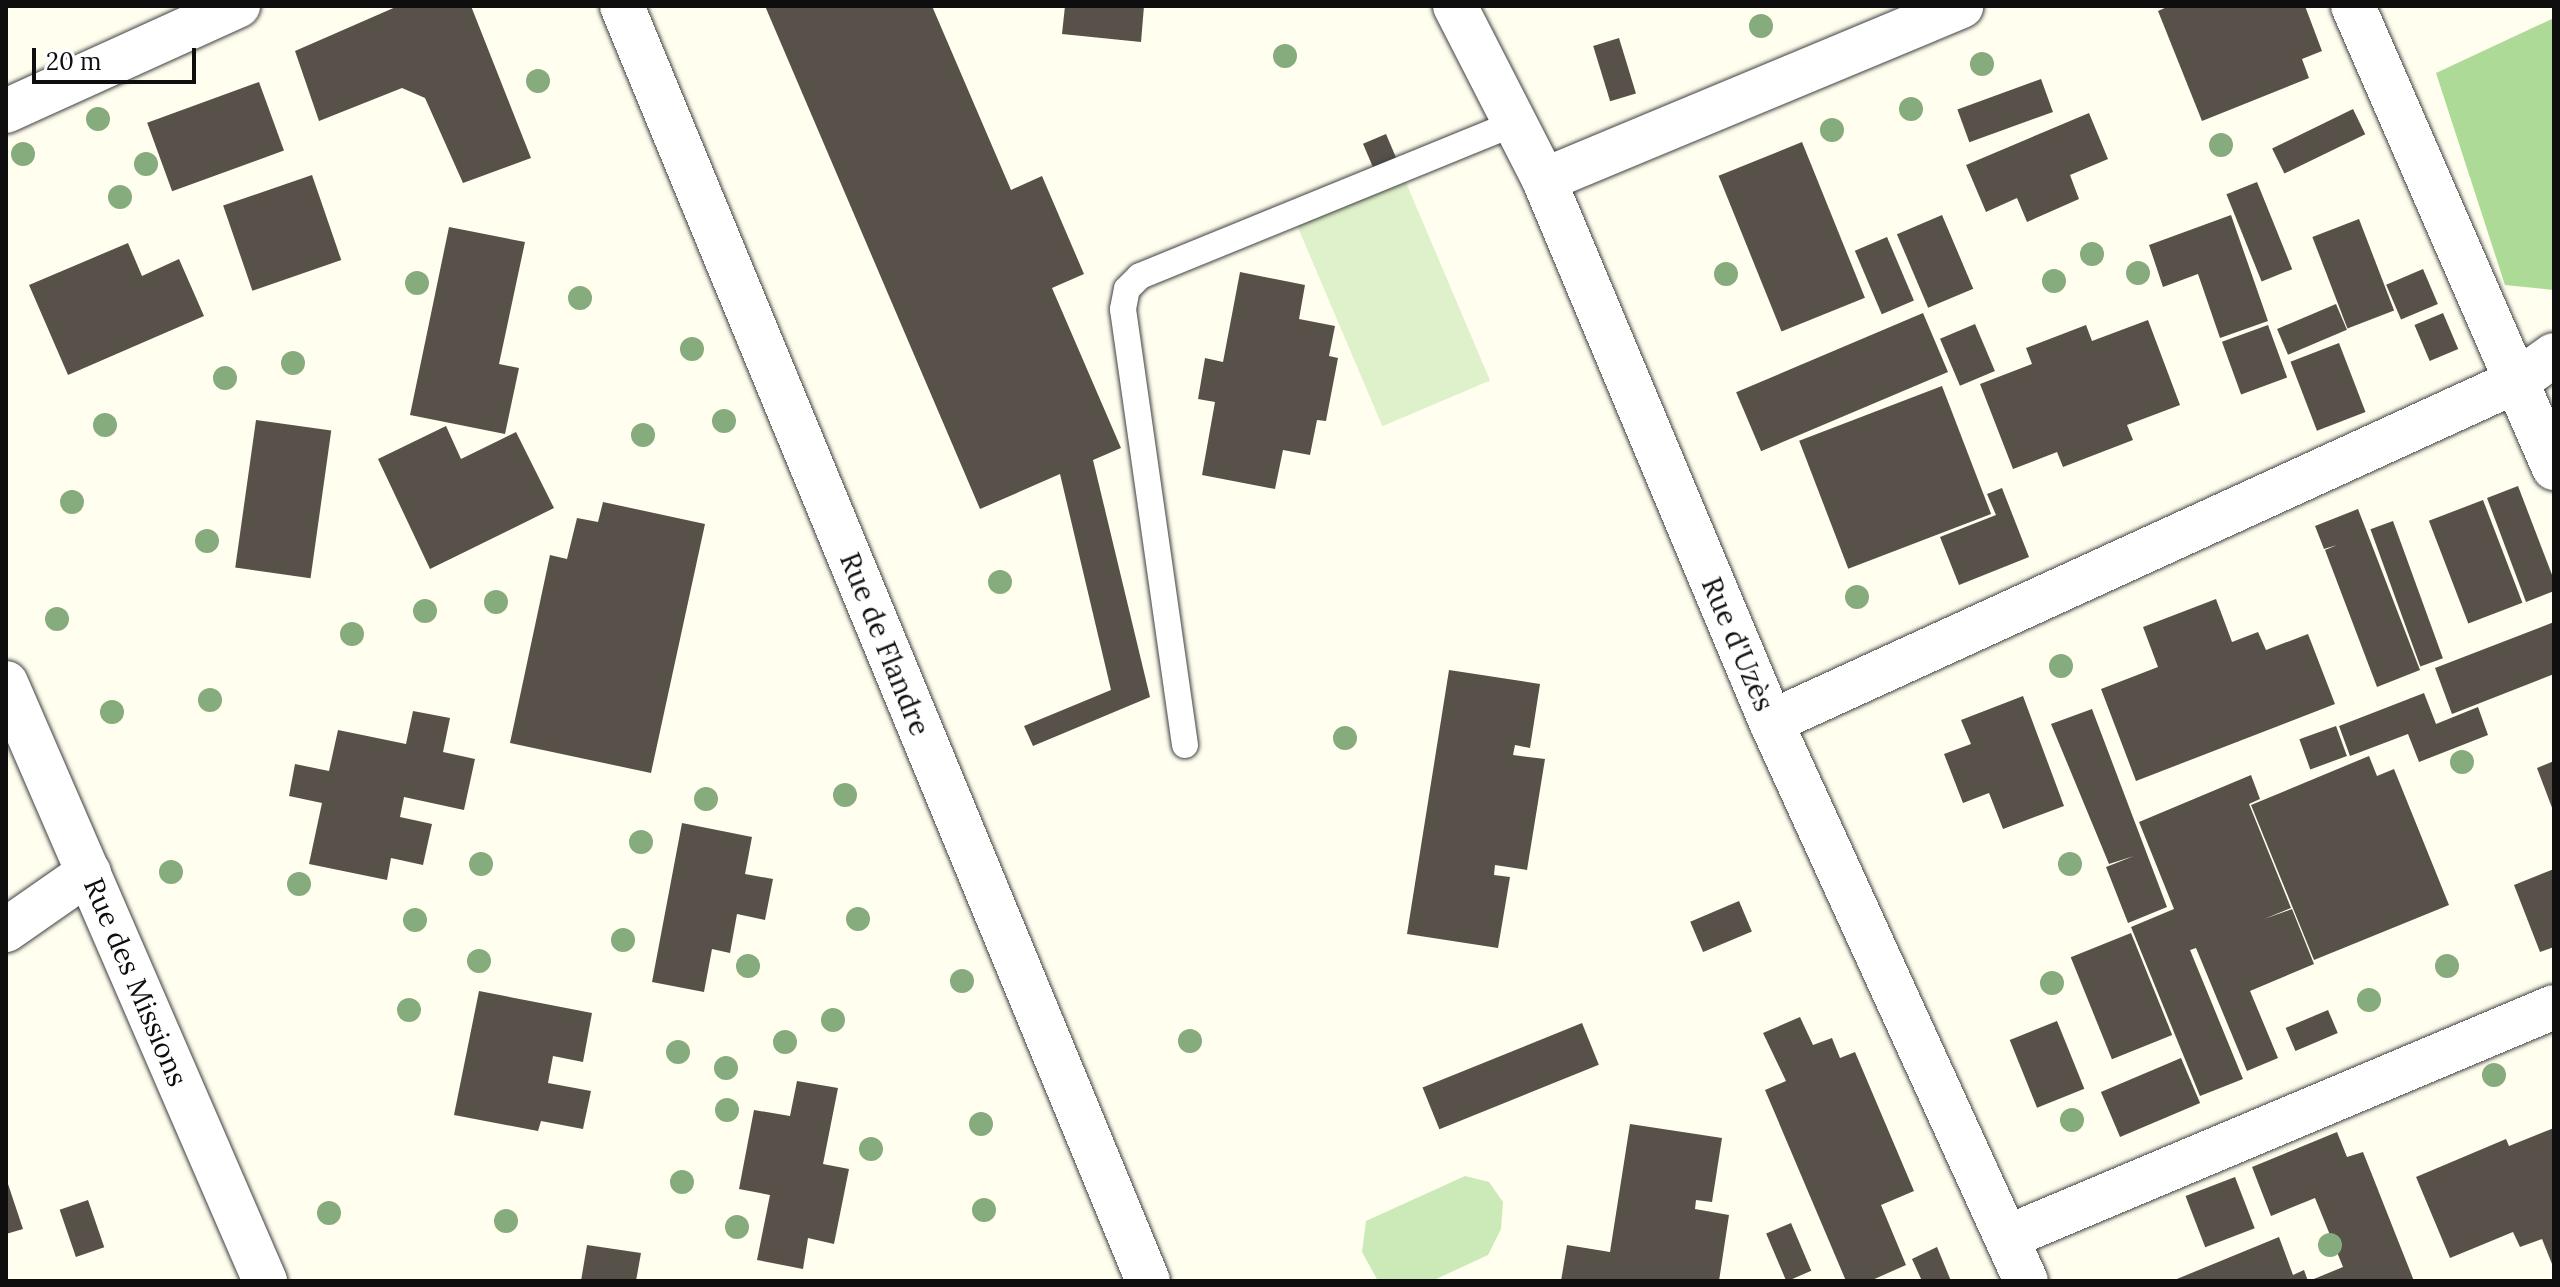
<!DOCTYPE html>
<html>
<head>
<meta charset="utf-8">
<style>
	body { margin:0 }
	#map { position:relative; width:2560px; height:1287px; overflow:hidden; background:#fffeef; font-family:Lora,serif }
	div>[style] { position:absolute }
	[style*='--x'] { left:calc(var(--x)*1px); top:calc(var(--y)*1px); width:calc(var(--w)*1px); rotate:calc(var(--a)*1deg) }
	.green>* { inset:0; background:#cceab8 }
	.forest>* { inset:0; background:#addb97 }
	.pitch>* { inset:0; background:#dff1ca; transform-origin:0 0 }
	.building>* { inset:0; background:#57514a; transform-origin:0 0 }
	.roads { filter:drop-shadow(0 0 2px #414141) drop-shadow(0 0 2px #414141) }
	.service>* { height:26px; margin:-13px; padding:0 13px; transform-origin:13px; border-radius:13px; background:#fff }
	.minor>* { height:44px; margin:-22px; padding:0 22px; transform-origin:22px; border-radius:22px; background:#fff }
	.tertiary>* { height:44px; margin:-22px; padding:0 22px; transform-origin:22px; border-radius:22px; background:#fff }
	.trees>* { width:24px; height:24px; margin:-12px; border-radius:50%; background:#86ab7c }
	span { translate:-50% -50%; white-space:nowrap; text-align:center; line-height:1.15; -webkit-text-stroke:8px #fff; paint-order:stroke }
	.street-label { font-size:28px; color:#0e0e0e }
	.frame { position:absolute; inset:0; border:8px solid #0e0e0e; pointer-events:none }
	.scale { position:absolute; left:32px; top:48px; width:164px; height:36px; box-sizing:border-box; border:4px solid #0e0e0e; border-top:0; padding-left:10px; font-size:24px; line-height:28px; white-space:nowrap; color:#0e0e0e; -webkit-text-stroke:6px #fff; paint-order:stroke }
</style>
</head>
<body>
<div id="map">
	<div class="green">
		<i style="clip-path:polygon(1465px 1176px,1489px 1182px,1503px 1202px,1501px 1229px,1488px 1255px,1432px 1281px,1378px 1281px,1362px 1252px,1366px 1221px)"></i>
	</div>
	<div class="forest">
		<i style="clip-path:polygon(2554px 18px,2554px 290px,2505px 285px,2436px 73px)"></i>
	</div>
	<div class="pitch">
		<i style="left:1399px;top:166px;width:233px;height:117px;rotate:67deg"></i>
	</div>
	<div class="building">
		<i style="clip-path:polygon(398px 6px,471px 6px,531px 158px,463px 183px,425px 98px,402px 88px,319px 121px,295px 51px)"></i>
		<i style="clip-path:polygon(765px 6px,932px 6px,1011px 190px,1042px 176px,1084px 274px,1052px 288px,1121px 448px,1093px 460px,1150px 697px,1033px 746px,1024px 726px,1111px 690px,1060px 474px,980px 509px)"></i>
		<i style="clip-path:polygon(1065px 6px,1144px 6px,1141px 42px,1062px 34px)"></i>
		<i style="clip-path:polygon(2169px 6px,2305px 6px,2322px 51px,2302px 59px,2309px 78px,2202px 121px,2158px 11px)"></i>
		<i style="left:1619px;top:38px;width:58px;height:27px;rotate:73deg"></i>
		<i style="left:2041px;top:79px;width:35px;height:89px;rotate:70deg"></i>
		<i style="left:259px;top:82px;width:73px;height:119px;rotate:70deg"></i>
		<i style="left:2353px;top:109px;width:28px;height:90px;rotate:64deg"></i>
		<i style="clip-path:polygon(2089px 113px,2108px 159px,2070px 175px,2079px 199px,2027px 222px,2017px 198px,1986px 212px,1966px 165px)"></i>
		<i style="left:1386px;top:134px;width:28px;height:25px;rotate:67deg"></i>
		<i style="left:1802px;top:142px;width:168px;height:90px;rotate:68deg"></i>
		<i style="left:312px;top:175px;width:90px;height:94px;rotate:71deg"></i>
		<i style="left:2257px;top:182px;width:94px;height:33px;rotate:68deg"></i>
		<i style="left:1942px;top:215px;width:80px;height:49px;rotate:67deg"></i>
		<i style="clip-path:polygon(2231px 215px,2268px 321px,2220px 338px,2198px 274px,2163px 287px,2149px 245px)"></i>
		<i style="left:2359px;top:219px;width:98px;height:50px;rotate:69deg"></i>
		<i style="clip-path:polygon(449px 227px,525px 242px,499px 364px,519px 368px,505px 434px,410px 415px)"></i>
		<i style="left:1887px;top:237px;width:69px;height:35px;rotate:67deg"></i>
		<i style="clip-path:polygon(128px 243px,142px 276px,179px 259px,204px 316px,68px 375px,29px 285px)"></i>
		<i style="left:2423px;top:269px;width:38px;height:40px;rotate:67deg"></i>
		<i style="clip-path:polygon(1240px 272px,1305px 285px,1299px 319px,1335px 326px,1329px 356px,1338px 358px,1326px 421px,1317px 420px,1310px 455px,1283px 450px,1275px 489px,1202px 475px,1215px 402px,1198px 399px,1205px 358px,1223px 362px)"></i>
		<i style="left:2336px;top:304px;width:28px;height:64px;rotate:67deg"></i>
		<i style="left:1923px;top:313px;width:64px;height:203px;rotate:67deg"></i>
		<i style="left:2443px;top:313px;width:39px;height:31px;rotate:67deg"></i>
		<i style="clip-path:polygon(2148px 320px,2180px 405px,2127px 425px,2133px 440px,2063px 467px,2057px 452px,2013px 469px,1980px 384px,2032px 364px,2026px 348px,2086px 325px,2092px 341px)"></i>
		<i style="left:1975px;top:324px;width:51px;height:38px;rotate:67deg"></i>
		<i style="left:2268px;top:325px;width:56px;height:49px;rotate:70deg"></i>
		<i style="left:2339px;top:343px;width:74px;height:52px;rotate:69deg"></i>
		<i style="left:1942px;top:386px;width:137px;height:153px;rotate:69deg"></i>
		<i style="left:256px;top:420px;width:76px;height:149px;rotate:8deg"></i>
		<i style="clip-path:polygon(446px 426px,461px 459px,516px 432px,554px 508px,430px 569px,378px 459px)"></i>
		<i style="clip-path:polygon(2518px 486px,2554px 580px,2554px 591px,2526px 602px,2487px 498px)"></i>
		<i style="clip-path:polygon(2002px 488px,2029px 557px,1959px 585px,1940px 537px,1996px 515px,1987px 494px)"></i>
		<i style="left:2483px;top:500px;width:110px;height:58px;rotate:69deg"></i>
		<i style="clip-path:polygon(603px 502px,705px 524px,651px 773px,510px 743px,550px 555px,567px 559px,577px 518px,598px 522px)"></i>
		<i style="clip-path:polygon(2358px 509px,2420px 670px,2377px 687px,2325px 550px,2337px 545px,2324px 549px,2315px 526px)"></i>
		<i style="left:2393px;top:521px;width:146px;height:24px;rotate:70deg"></i>
		<i style="clip-path:polygon(2216px 599px,2232px 642px,2258px 632px,2266px 650px,2308px 634px,2335px 704px,2136px 781px,2101px 689px,2158px 667px,2143px 627px)"></i>
		<i style="clip-path:polygon(2554px 622px,2554px 674px,2452px 714px,2435px 668px)"></i>
		<i style="clip-path:polygon(1449px 670px,1540px 684px,1530px 748px,1515px 745px,1513px 755px,1545px 759px,1527px 870px,1495px 865px,1494px 875px,1510px 877px,1498px 948px,1407px 934px)"></i>
		<i style="clip-path:polygon(2424px 693px,2436px 724px,2478px 707px,2488px 735px,2419px 762px,2408px 734px,2350px 756px,2339px 726px)"></i>
		<i style="clip-path:polygon(2023px 696px,2064px 806px,2003px 829px,1989px 793px,1963px 803px,1944px 754px,1971px 744px,1961px 720px)"></i>
		<i style="clip-path:polygon(2092px 709px,2167px 907px,2128px 923px,2106px 867px,2134px 856px,2109px 864px,2051px 724px)"></i>
		<i style="clip-path:polygon(413px 711px,450px 718px,443px 752px,475px 759px,464px 810px,404px 797px,400px 817px,432px 824px,423px 865px,391px 858px,387px 880px,309px 864px,322px 803px,289px 796px,295px 764px,329px 771px,338px 730px,406px 744px)"></i>
		<i style="left:2336px;top:726px;width:32px;height:39px;rotate:70deg"></i>
		<i style="clip-path:polygon(2369px 756px,2377px 776px,2394px 769px,2449px 905px,2314px 960px,2251px 805px)"></i>
		<i style="clip-path:polygon(2554px 761px,2554px 813px,2537px 768px)"></i>
		<i style="clip-path:polygon(2251px 775px,2260px 799px,2249px 804px,2291px 908px,2264px 919px,2292px 909px,2314px 964px,2250px 991px,2278px 1058px,2247px 1071px,2196px 948px,2190px 950px,2243px 1079px,2200px 1096px,2131px 927px,2174px 909px,2139px 822px)"></i>
		<i style="clip-path:polygon(682px 823px,752px 837px,745px 874px,773px 879px,765px 920px,737px 914px,730px 953px,712px 949px,704px 992px,652px 982px)"></i>
		<i style="clip-path:polygon(2554px 869px,2554px 947px,2540px 952px,2514px 885px)"></i>
		<i style="left:1739px;top:901px;width:33px;height:53px;rotate:67deg"></i>
		<i style="left:2131px;top:933px;width:110px;height:65px;rotate:68deg"></i>
		<i style="clip-path:polygon(479px 991px,592px 1013px,583px 1062px,553px 1056px,548px 1083px,591px 1091px,583px 1129px,541px 1121px,538px 1131px,454px 1115px)"></i>
		<i style="left:2328px;top:1010px;width:25px;height:46px;rotate:67deg"></i>
		<i style="clip-path:polygon(1800px 1017px,1813px 1045px,1832px 1038px,1840px 1058px,1855px 1052px,1914px 1191px,1881px 1205px,1906px 1265px,1870px 1281px,1846px 1281px,1765px 1090px,1786px 1081px,1763px 1033px)"></i>
		<i style="left:2057px;top:1021px;width:73px;height:51px;rotate:68deg"></i>
		<i style="left:1582px;top:1023px;width:45px;height:172px;rotate:68deg"></i>
		<i style="left:2181px;top:1058px;width:49px;height:87px;rotate:67deg"></i>
		<i style="clip-path:polygon(797px 1081px,838px 1088px,823px 1164px,849px 1169px,834px 1244px,808px 1238px,803px 1269px,757px 1260px,770px 1195px,739px 1189px,754px 1110px,790px 1116px)"></i>
		<i style="clip-path:polygon(1630px 1124px,1722px 1138px,1712px 1202px,1696px 1200px,1695px 1209px,1729px 1215px,1719px 1281px,1561px 1281px,1567px 1245px,1610px 1252px)"></i>
		<i style="clip-path:polygon(2554px 1128px,2554px 1269px,2542px 1239px,2520px 1247px,2513px 1232px,2450px 1258px,2416px 1177px,2506px 1139px,2509px 1146px)"></i>
		<i style="clip-path:polygon(2337px 1132px,2347px 1157px,2363px 1152px,2414px 1281px,2309px 1281px,2343px 1267px,2315px 1198px,2271px 1216px,2252px 1167px)"></i>
		<i style="left:2235px;top:1177px;width:55px;height:53px;rotate:69deg"></i>
		<i style="clip-path:polygon(6px 1178px,23px 1229px,6px 1234px)"></i>
		<i style="left:88px;top:1200px;width:50px;height:30px;rotate:71deg"></i>
		<i style="left:1791px;top:1223px;width:52px;height:27px;rotate:67deg"></i>
		<i style="clip-path:polygon(2279px 1237px,2293px 1275px,2304px 1270px,2308px 1281px,2172px 1281px)"></i>
		<i style="clip-path:polygon(587px 1245px,641px 1253px,636px 1281px,581px 1281px)"></i>
		<i style="clip-path:polygon(1937px 1247px,1951px 1281px,1922px 1281px,1912px 1259px)"></i>
	</div>
	<div class="roads">
		<div class="service">
			<i style="--x:1185;--y:745;--w:440;--a:-98.1"></i>
			<i style="--x:1123;--y:309;--w:20;--a:-79"></i>
			<i style="--x:1127;--y:289;--w:18;--a:-45"></i>
			<i style="--x:1140;--y:276;--w:402;--a:-22.2"></i>
		</div>
		<div class="minor">
			<i style="--x:622;--y:6;--w:1379;--a:67.58"></i>
			<i style="--x:2353;--y:6;--w:504;--a:66.49"></i>
			<i style="--x:1544;--y:180;--w:452;--a:-22.6"></i>
			<i style="--x:6;--y:683;--w:652;--a:66.58"></i>
			<i style="--x:1771;--y:722;--w:822;--a:-24.57"></i>
			<i style="--x:2519;--y:380;--w:43;--a:-35.5"></i>
			<i style="--x:6;--y:930;--w:101;--a:-34.9"></i>
			<i style="--x:2010;--y:1236;--w:590;--a:-22.83"></i>
		</div>
		<div class="tertiary">
			<i style="--x:1455;--y:6;--w:195;--a:62.9"></i>
			<i style="--x:1544;--y:180;--w:588;--a:67.28"></i>
			<i style="--x:1771;--y:722;--w:614;--a:65.48"></i>
			<i style="--x:6;--y:111;--w:255;--a:-24.4"></i>
		</div>
	</div>
	<div class="trees">
		<i style="left:1761px;top:26px"></i>
		<i style="left:1285px;top:56px"></i>
		<i style="left:1982px;top:64px"></i>
		<i style="left:538px;top:81px"></i>
		<i style="left:1911px;top:109px"></i>
		<i style="left:98px;top:119px"></i>
		<i style="left:1832px;top:130px"></i>
		<i style="left:2221px;top:145px"></i>
		<i style="left:23px;top:154px"></i>
		<i style="left:146px;top:164px"></i>
		<i style="left:120px;top:197px"></i>
		<i style="left:2092px;top:254px"></i>
		<i style="left:2138px;top:273px"></i>
		<i style="left:1726px;top:274px"></i>
		<i style="left:2054px;top:281px"></i>
		<i style="left:417px;top:283px"></i>
		<i style="left:580px;top:298px"></i>
		<i style="left:692px;top:349px"></i>
		<i style="left:293px;top:363px"></i>
		<i style="left:225px;top:378px"></i>
		<i style="left:724px;top:421px"></i>
		<i style="left:105px;top:425px"></i>
		<i style="left:643px;top:435px"></i>
		<i style="left:72px;top:502px"></i>
		<i style="left:207px;top:541px"></i>
		<i style="left:1000px;top:582px"></i>
		<i style="left:1857px;top:597px"></i>
		<i style="left:496px;top:602px"></i>
		<i style="left:425px;top:611px"></i>
		<i style="left:57px;top:619px"></i>
		<i style="left:352px;top:634px"></i>
		<i style="left:2061px;top:666px"></i>
		<i style="left:210px;top:700px"></i>
		<i style="left:112px;top:712px"></i>
		<i style="left:1345px;top:738px"></i>
		<i style="left:2462px;top:762px"></i>
		<i style="left:845px;top:795px"></i>
		<i style="left:706px;top:799px"></i>
		<i style="left:641px;top:842px"></i>
		<i style="left:481px;top:864px"></i>
		<i style="left:2070px;top:864px"></i>
		<i style="left:171px;top:872px"></i>
		<i style="left:299px;top:884px"></i>
		<i style="left:858px;top:919px"></i>
		<i style="left:415px;top:920px"></i>
		<i style="left:623px;top:940px"></i>
		<i style="left:479px;top:961px"></i>
		<i style="left:748px;top:966px"></i>
		<i style="left:2447px;top:966px"></i>
		<i style="left:962px;top:981px"></i>
		<i style="left:2052px;top:983px"></i>
		<i style="left:2369px;top:1000px"></i>
		<i style="left:409px;top:1010px"></i>
		<i style="left:833px;top:1020px"></i>
		<i style="left:1190px;top:1041px"></i>
		<i style="left:785px;top:1042px"></i>
		<i style="left:678px;top:1052px"></i>
		<i style="left:726px;top:1068px"></i>
		<i style="left:2494px;top:1075px"></i>
		<i style="left:727px;top:1110px"></i>
		<i style="left:2072px;top:1120px"></i>
		<i style="left:981px;top:1124px"></i>
		<i style="left:871px;top:1149px"></i>
		<i style="left:682px;top:1182px"></i>
		<i style="left:984px;top:1210px"></i>
		<i style="left:329px;top:1213px"></i>
		<i style="left:506px;top:1221px"></i>
		<i style="left:737px;top:1227px"></i>
		<i style="left:2330px;top:1245px"></i>
	</div>
	<div class="street-label">
		<span style="left:885px;top:644px;rotate:68deg">Rue de Flandre</span>
		<span style="left:1738px;top:644px;rotate:67deg">Rue d'Uzès</span>
		<span style="left:136px;top:982px;rotate:67deg">Rue des Missions</span>
	</div>
	<div class="frame"></div>
	<div class="scale">20 m</div>
</div>
</body>
</html>
